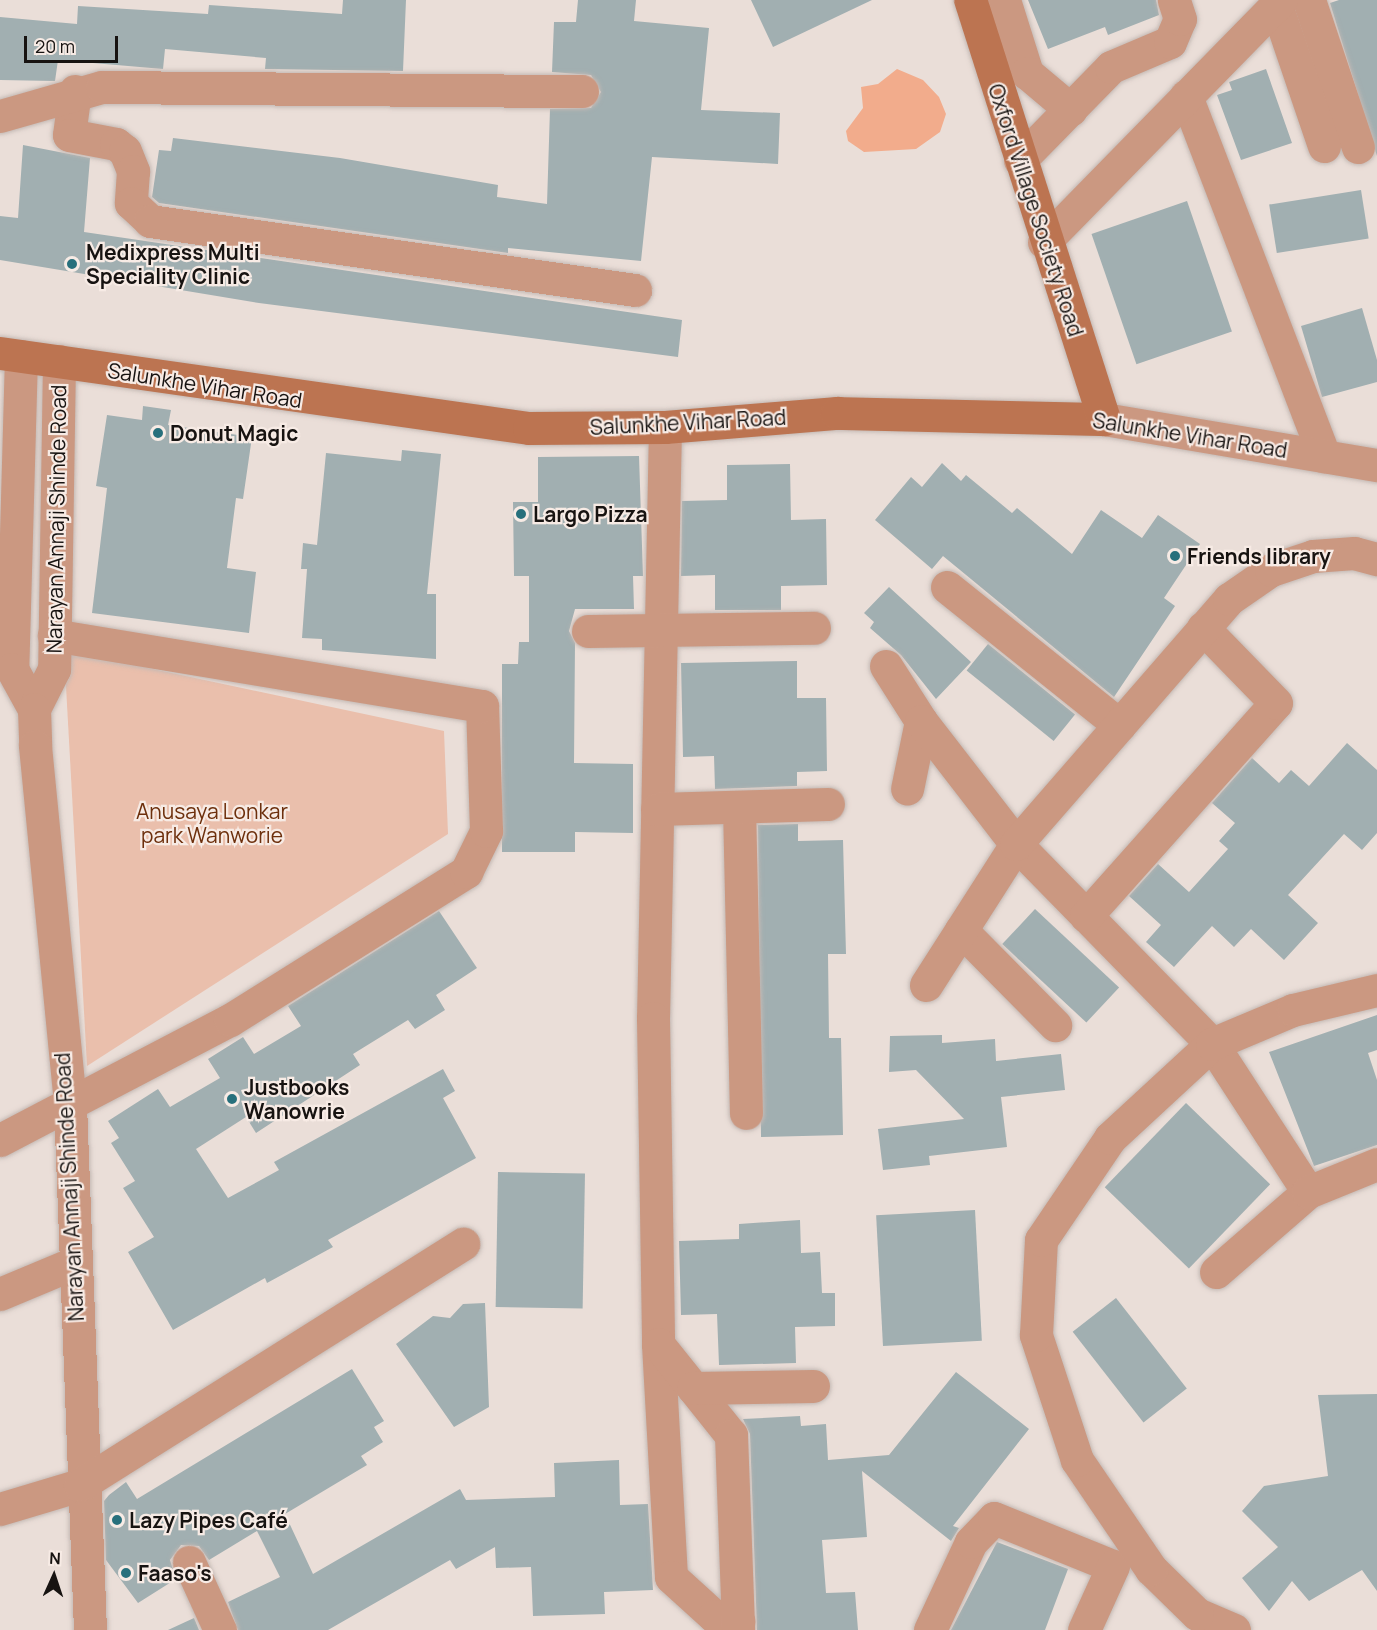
<!DOCTYPE html>
<html>
<head>
<meta charset="utf-8">
<style>
	body { margin:0 }
	#map { position:relative; width:1377px; height:1630px; overflow:hidden; background:#eaded8; font-family:Manrope,sans-serif }
	div>[style] { position:absolute }
	[style*='--x'] { left:calc(var(--x)*1px); top:calc(var(--y)*1px); width:calc(var(--w)*1px); rotate:calc(var(--a)*1deg) }
	.green>* { inset:0; background:#eabfac }
	.water>* { inset:0; background:#f2ac8c }
	.building>* { inset:0; background:#a1afb1; transform-origin:0 0 }
	.roads { filter:drop-shadow(0 0 2px #c4b9b4) drop-shadow(0 0 2px #c4b9b4) }
	.street>* { height:33px; margin:-16.5px; padding:0 16.5px; transform-origin:16.5px; border-radius:16.5px; background:#cb9881 }
	.secondary>* { height:33px; margin:-16.5px; padding:0 16.5px; transform-origin:16.5px; border-radius:16.5px; background:#bc7451 }
	.dots>* { width:16px; height:16px; translate:-50% -50%; box-sizing:border-box; border:3px solid #f7ebe5; border-radius:50% }
	span { translate:-50% -50%; white-space:nowrap; text-align:center; line-height:1.15; -webkit-text-stroke:4.5px #f7ebe5; paint-order:stroke }
	.street-label { font-size:21px; color:#171311 }
	.poi-label { font-size:21px; color:#171311; font-weight:700 }
	.left { translate:0 -50%; text-align:left }
	.park-label { font-size:21px; color:#6d2f0c }
	.north { position:absolute; left:24px; top:1546px; width:60px; height:60px; -webkit-text-stroke:4px #f7ebe5; paint-order:stroke; rotate:3deg; font-size:16px; font-weight:700; line-height:24px; text-align:center; color:#171311 }
	.north::after { content:''; display:block; margin:auto; width:21px; height:27px; background:#171311; clip-path:polygon(50% 0,100% 100%,50% 72%,0 100%) }
	.scale { position:absolute; left:24px; top:36px; width:94px; height:27px; box-sizing:border-box; border:3px solid #171311; border-top:0; padding-left:8px; font-size:18px; line-height:21px; white-space:nowrap; color:#171311; -webkit-text-stroke:4px #f7ebe5; paint-order:stroke }
</style>
</head>
<body>
<div id="map">
	<div class="green">
		<i style="clip-path:polygon(64px 650px,444px 731px,448px 834px,87px 1066px)"></i>
	</div>
	<div class="water">
		<i style="clip-path:polygon(897px 69px,923px 80px,939px 97px,946px 114px,940px 132px,916px 149px,864px 152px,848px 141px,846px 131px,863px 108px,861px 87px,878px 84px)"></i>
	</div>
	<div class="building">
		<i style="clip-path:polygon(343px 0,406px 0,403px 71px,265px 69px,266px 58px,165px 49px,163px 69px,58px 60px,55px 81px,0 80px,0 17px,77px 24px,78px 6px,208px 14px,209px 5px,342px 14px)"></i>
		<i style="clip-path:polygon(578px 0,636px 0,634px 21px,709px 28px,701px 110px,780px 113px,778px 164px,652px 157px,641px 261px,508px 248px,508px 253px,159px 203px,152px 197px,159px 150px,171px 151px,173px 138px,340px 158px,498px 185px,497px 197px,547px 204px,550px 109px,591px 108px,601px 92px,591px 75px,552px 72px,554px 22px,576px 22px)"></i>
		<i style="clip-path:polygon(751px 0,872px 0,773px 47px)"></i>
		<i style="clip-path:polygon(1028px 0,1156px 0,1159px 15px,1108px 35px,1105px 27px,1048px 49px)"></i>
		<i style="clip-path:polygon(1339px 0,1377px 0,1377px 156px,1330px 3px)"></i>
		<i style="clip-path:polygon(1266px 69px,1292px 143px,1241px 160px,1217px 95px,1232px 90px,1229px 82px)"></i>
		<i style="clip-path:polygon(23px 145px,90px 158px,84px 232px,682px 320px,678px 357px,259px 303px,0 260px,0 216px,18px 218px)"></i>
		<i style="left:1361px;top:190px;width:49px;height:93px;rotate:81deg"></i>
		<i style="left:1187px;top:201px;width:138px;height:101px;rotate:71deg"></i>
		<i style="clip-path:polygon(1362px 308px,1377px 360px,1377px 382px,1322px 397px,1301px 326px)"></i>
		<i style="clip-path:polygon(143px 406px,171px 410px,168px 425px,252px 437px,243px 499px,236px 498px,227px 568px,256px 572px,249px 633px,92px 613px,107px 488px,96px 486px,107px 415px,142px 420px)"></i>
		<i style="clip-path:polygon(402px 450px,441px 454px,427px 594px,436px 594px,436px 659px,322px 650px,322px 639px,302px 638px,307px 569px,301px 569px,303px 543px,317px 545px,326px 453px,401px 461px)"></i>
		<i style="clip-path:polygon(639px 456px,643px 576px,633px 576px,634px 609px,575px 609px,569px 631px,575px 643px,574px 763px,633px 764px,633px 833px,575px 832px,575px 852px,502px 852px,502px 664px,518px 664px,519px 642px,529px 642px,529px 576px,514px 576px,513px 502px,538px 502px,538px 457px)"></i>
		<i style="clip-path:polygon(942px 463px,961px 481px,966px 475px,1012px 513px,1017px 508px,1072px 554px,1101px 510px,1142px 538px,1158px 515px,1200px 544px,1164px 598px,1175px 606px,1114px 697px,943px 556px,932px 569px,875px 520px,911px 477px,922px 487px)"></i>
		<i style="clip-path:polygon(790px 464px,791px 520px,826px 519px,827px 585px,781px 586px,781px 610px,715px 610px,715px 575px,681px 576px,682px 501px,727px 500px,727px 465px)"></i>
		<i style="clip-path:polygon(889px 587px,971px 662px,936px 699px,901px 655px,870px 628px,874px 622px,864px 613px)"></i>
		<i style="left:988px;top:644px;width:112px;height:34px;rotate:39deg"></i>
		<i style="clip-path:polygon(797px 661px,797px 698px,826px 698px,827px 771px,797px 772px,797px 786px,715px 789px,714px 756px,683px 757px,681px 663px)"></i>
		<i style="clip-path:polygon(1347px 743px,1377px 770px,1377px 833px,1362px 850px,1344px 834px,1288px 895px,1318px 923px,1284px 960px,1251px 929px,1234px 947px,1212px 926px,1174px 967px,1146px 942px,1161px 925px,1129px 896px,1158px 864px,1189px 892px,1228px 849px,1219px 841px,1235px 823px,1212px 803px,1252px 758px,1279px 783px,1291px 770px,1309px 786px)"></i>
		<i style="clip-path:polygon(798px 824px,798px 841px,843px 840px,846px 954px,828px 954px,829px 1038px,841px 1038px,843px 1135px,761px 1137px,758px 825px)"></i>
		<i style="left:1035px;top:909px;width:115px;height:48px;rotate:43deg"></i>
		<i style="clip-path:polygon(439px 911px,477px 968px,436px 995px,445px 1010px,415px 1029px,408px 1020px,353px 1054px,360px 1065px,256px 1133px,246px 1117px,196px 1149px,228px 1198px,279px 1170px,274px 1162px,443px 1069px,455px 1091px,443px 1098px,476px 1158px,328px 1240px,333px 1247px,267px 1283px,265px 1278px,173px 1330px,128px 1252px,154px 1237px,123px 1188px,135px 1181px,111px 1143px,119px 1138px,108px 1121px,158px 1089px,170px 1107px,220px 1078px,208px 1059px,243px 1037px,254px 1054px,301px 1026px,288px 1006px)"></i>
		<i style="clip-path:polygon(1377px 1015px,1377px 1050px,1368px 1053px,1377px 1080px,1377px 1145px,1314px 1166px,1269px 1052px)"></i>
		<i style="clip-path:polygon(942px 1035px,942px 1043px,995px 1039px,996px 1061px,1061px 1054px,1065px 1090px,1001px 1097px,1007px 1147px,929px 1156px,930px 1165px,883px 1170px,878px 1129px,964px 1119px,916px 1070px,889px 1072px,890px 1036px)"></i>
		<i style="left:1186px;top:1103px;width:117px;height:117px;rotate:44deg"></i>
		<i style="left:498px;top:1172px;width:87px;height:135px;rotate:1deg"></i>
		<i style="left:975px;top:1210px;width:131px;height:99px;rotate:87deg"></i>
		<i style="clip-path:polygon(800px 1220px,801px 1253px,820px 1252px,822px 1293px,835px 1293px,835px 1326px,795px 1327px,796px 1363px,719px 1365px,717px 1314px,681px 1315px,679px 1241px,739px 1239px,739px 1224px)"></i>
		<i style="left:1116px;top:1298px;width:115px;height:55px;rotate:52deg"></i>
		<i style="clip-path:polygon(485px 1303px,489px 1407px,454px 1427px,396px 1344px,433px 1316px,450px 1318px,463px 1304px)"></i>
		<i style="clip-path:polygon(352px 1369px,384px 1421px,374px 1427px,383px 1442px,361px 1456px,367px 1465px,285px 1514px,313px 1574px,460px 1489px,466px 1500px,555px 1497px,554px 1463px,619px 1460px,620px 1505px,648px 1504px,653px 1590px,604px 1592px,605px 1614px,533px 1616px,531px 1567px,496px 1568px,495px 1547px,456px 1569px,450px 1560px,328px 1630px,238px 1630px,228px 1602px,280px 1577px,257px 1531px,209px 1560px,199px 1546px,181px 1545px,170px 1560px,176px 1579px,138px 1603px,106px 1560px,104px 1501px,109px 1495px,126px 1482px,137px 1499px)"></i>
		<i style="clip-path:polygon(956px 1372px,1029px 1429px,953px 1526px,959px 1528px,951px 1541px,862px 1471px,867px 1537px,822px 1540px,826px 1593px,855px 1592px,858px 1630px,757px 1630px,750px 1434px,743px 1419px,800px 1416px,801px 1426px,826px 1424px,828px 1460px,889px 1455px)"></i>
		<i style="clip-path:polygon(1377px 1394px,1377px 1591px,1362px 1570px,1309px 1601px,1292px 1581px,1269px 1611px,1242px 1578px,1278px 1547px,1242px 1511px,1264px 1486px,1328px 1476px,1318px 1395px)"></i>
		<i style="clip-path:polygon(997px 1542px,1068px 1569px,1045px 1630px,951px 1630px)"></i>
		<i style="clip-path:polygon(194px 1618px,199px 1630px,168px 1630px)"></i>
	</div>
	<div class="roads">
		<div class="street">
			<i style="--x:1004;--y:0;--w:77;--a:72.5"></i>
			<i style="--x:1027;--y:73;--w:57;--a:40.1"></i>
			<i style="--x:1309;--y:0;--w:155;--a:71.6"></i>
			<i style="--x:1276;--y:5;--w:149;--a:71.2"></i>
			<i style="--x:75;--y:91;--w:44;--a:97.8"></i>
			<i style="--x:69;--y:135;--w:48;--a:10.8"></i>
			<i style="--x:116;--y:144;--w:11;--a:38"></i>
			<i style="--x:125;--y:151;--w:22;--a:68"></i>
			<i style="--x:133;--y:171;--w:32;--a:94"></i>
			<i style="--x:131;--y:203;--w:26;--a:43"></i>
			<i style="--x:150;--y:221;--w:490;--a:8.1"></i>
			<i style="--x:1186;--y:96;--w:386;--a:69"></i>
			<i style="--x:0;--y:116;--w:106;--a:-15.9"></i>
			<i style="--x:102;--y:87;--w:480;--a:0.5"></i>
			<i style="--x:1020;--y:160;--w:130;--a:-45.6"></i>
			<i style="--x:1111;--y:67;--w:64;--a:-23"></i>
			<i style="--x:1170;--y:42;--w:25;--a:-67"></i>
			<i style="--x:1180;--y:19;--w:20;--a:-108"></i>
			<i style="--x:1044;--y:242;--w:339;--a:-45.6"></i>
			<i style="--x:21;--y:356;--w:313;--a:91.6"></i>
			<i style="--x:12;--y:669;--w:46;--a:61.2"></i>
			<i style="--x:59;--y:361;--w:308;--a:90.9"></i>
			<i style="--x:54;--y:669;--w:45;--a:116.6"></i>
			<i style="--x:34;--y:709;--w:37;--a:88"></i>
			<i style="--x:35;--y:746;--w:361;--a:84.4"></i>
			<i style="--x:70;--y:1105;--w:525;--a:87.82"></i>
			<i style="--x:1104;--y:419;--w:277;--a:9.6"></i>
			<i style="--x:665;--y:427;--w:591;--a:91.16"></i>
			<i style="--x:653;--y:1018;--w:326;--a:89.1"></i>
			<i style="--x:658;--y:1344;--w:233;--a:86.8"></i>
			<i style="--x:671;--y:1577;--w:58;--a:42.2"></i>
			<i style="--x:714;--y:1616;--w:25;--a:12"></i>
			<i style="--x:947;--y:587;--w:221;--a:38.7"></i>
			<i style="--x:588;--y:631;--w:226;--a:-0.8"></i>
			<i style="--x:886;--y:666;--w:65;--a:57.5"></i>
			<i style="--x:921;--y:721;--w:69;--a:101.6"></i>
			<i style="--x:921;--y:721;--w:155;--a:52.3"></i>
			<i style="--x:1016;--y:844;--w:280;--a:45.6"></i>
			<i style="--x:1212;--y:1044;--w:176;--a:57"></i>
			<i style="--x:739;--y:807;--w:306;--a:88.7"></i>
			<i style="--x:657;--y:809;--w:171;--a:-1.7"></i>
			<i style="--x:1086;--y:916;--w:285;--a:-48.3"></i>
			<i style="--x:1276;--y:703;--w:105;--a:-134.2"></i>
			<i style="--x:961;--y:930;--w:134;--a:45.3"></i>
			<i style="--x:926;--y:985;--w:167;--a:-57.4"></i>
			<i style="--x:1016;--y:844;--w:325;--a:-49"></i>
			<i style="--x:1229;--y:599;--w:51;--a:-34.6"></i>
			<i style="--x:1271;--y:570;--w:44;--a:-18.4"></i>
			<i style="--x:1313;--y:556;--w:41;--a:-4.2"></i>
			<i style="--x:1354;--y:553;--w:24;--a:15"></i>
			<i style="--x:0;--y:1140;--w:259;--a:-27.6"></i>
			<i style="--x:230;--y:1020;--w:279;--a:-32.1"></i>
			<i style="--x:466;--y:872;--w:46;--a:-64"></i>
			<i style="--x:486;--y:831;--w:125;--a:-91.8"></i>
			<i style="--x:482;--y:706;--w:434;--a:-170.6"></i>
			<i style="--x:1216;--y:1272;--w:122;--a:-41"></i>
			<i style="--x:1308;--y:1192;--w:74;--a:-22.1"></i>
			<i style="--x:0;--y:1294;--w:80;--a:-22.7"></i>
			<i style="--x:658;--y:1344;--w:117;--a:51.3"></i>
			<i style="--x:731;--y:1435;--w:195;--a:87.9"></i>
			<i style="--x:693;--y:1388;--w:120;--a:-1"></i>
			<i style="--x:0;--y:1509;--w:84;--a:-16.7"></i>
			<i style="--x:80;--y:1485;--w:453;--a:-32.2"></i>
			<i style="--x:189;--y:1562;--w:75;--a:65.5"></i>
			<i style="--x:930;--y:1630;--w:97;--a:-65"></i>
			<i style="--x:971;--y:1542;--w:33;--a:-46"></i>
			<i style="--x:994;--y:1518;--w:128;--a:22"></i>
			<i style="--x:1113;--y:1566;--w:70;--a:114.4"></i>
			<i style="--x:1234;--y:1630;--w:40;--a:-156.6"></i>
			<i style="--x:1197;--y:1614;--w:64;--a:-135.6"></i>
			<i style="--x:1151;--y:1569;--w:132;--a:-124.2"></i>
			<i style="--x:1077;--y:1460;--w:132;--a:-108.2"></i>
			<i style="--x:1036;--y:1335;--w:95;--a:-87"></i>
			<i style="--x:1041;--y:1240;--w:123;--a:-55.9"></i>
			<i style="--x:1110;--y:1138;--w:139;--a:-42.7"></i>
			<i style="--x:1212;--y:1044;--w:88;--a:-22.8"></i>
			<i style="--x:1293;--y:1010;--w:86;--a:-13.4"></i>
		</div>
		<div class="secondary">
			<i style="--x:0;--y:353;--w:534;--a:8.07"></i>
			<i style="--x:529;--y:428;--w:136;--a:-0.4"></i>
			<i style="--x:665;--y:427;--w:173;--a:-4.7"></i>
			<i style="--x:837;--y:413;--w:267;--a:1.3"></i>
			<i style="--x:1104;--y:419;--w:440;--a:-107.7"></i>
		</div>
	</div>
	<div class="dots">
		<i style="left:72px;top:264px;background:#28707c"></i>
		<i style="left:158px;top:433px;background:#28707c"></i>
		<i style="left:521px;top:514px;background:#28707c"></i>
		<i style="left:1175px;top:556px;background:#28707c"></i>
		<i style="left:232px;top:1099px;background:#28707c"></i>
		<i style="left:117px;top:1520px;background:#28707c"></i>
		<i style="left:126px;top:1573px;background:#28707c"></i>
	</div>
	<div class="street-label">
		<span style="left:1036px;top:210px;rotate:72deg">Oxford Village Society Road</span>
		<span style="left:205px;top:385px;rotate:9deg">Salunkhe Vihar Road</span>
		<span style="left:688px;top:422px;rotate:-3deg">Salunkhe Vihar Road</span>
		<span style="left:1190px;top:435px;rotate:9deg">Salunkhe Vihar Road</span>
		<span style="left:56px;top:519px;rotate:-89deg">Narayan Annaji Shinde Road</span>
		<span style="left:69px;top:1187px;rotate:-93deg">Narayan Annaji Shinde Road</span>
	</div>
	<div class="poi-label">
		<span class="left" style="left:86px;top:264px">Medixpress Multi<br>Speciality Clinic</span>
		<span class="left" style="left:170px;top:433px">Donut Magic</span>
		<span class="left" style="left:533px;top:514px">Largo Pizza</span>
		<span class="left" style="left:1187px;top:556px">Friends library</span>
		<span class="left" style="left:244px;top:1099px">Justbooks<br>Wanowrie</span>
		<span class="left" style="left:129px;top:1520px">Lazy Pipes Café</span>
		<span class="left" style="left:138px;top:1573px">Faaso's</span>
	</div>
	<div class="park-label">
		<span style="left:212px;top:823px">Anusaya Lonkar<br>park Wanworie</span>
	</div>
	<div class="north">N</div>
	<div class="scale">20 m</div>
</div>
</body>
</html>
